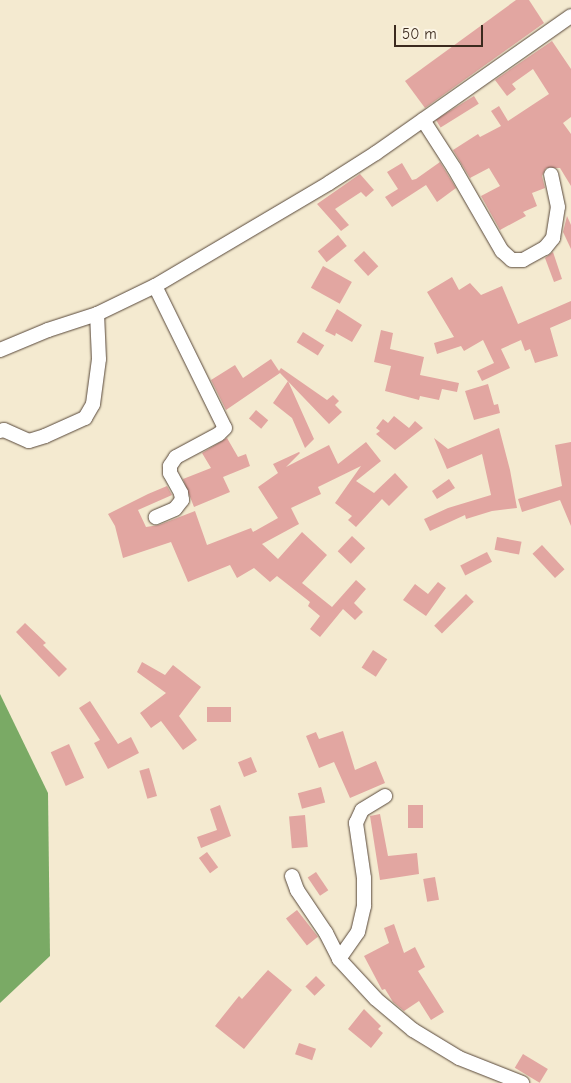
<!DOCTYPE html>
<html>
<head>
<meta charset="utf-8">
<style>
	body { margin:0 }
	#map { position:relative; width:571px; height:1083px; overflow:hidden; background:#f4ead0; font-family:"Comic Neue",sans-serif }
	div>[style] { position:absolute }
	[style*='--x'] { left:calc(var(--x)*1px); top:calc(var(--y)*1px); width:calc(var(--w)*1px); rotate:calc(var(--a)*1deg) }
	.forest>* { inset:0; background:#7aaa65 }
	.building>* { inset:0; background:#e2a6a1; transform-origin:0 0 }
	.roads { filter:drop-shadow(0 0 1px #574739) drop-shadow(0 0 1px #574739) }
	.street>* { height:14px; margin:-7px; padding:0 7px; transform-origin:7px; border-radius:7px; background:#fff }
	span { translate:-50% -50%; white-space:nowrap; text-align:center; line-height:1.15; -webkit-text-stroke:4px #fcf5e5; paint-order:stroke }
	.scale { position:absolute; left:394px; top:25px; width:89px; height:22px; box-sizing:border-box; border:2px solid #3b2a1e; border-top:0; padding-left:6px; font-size:15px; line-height:18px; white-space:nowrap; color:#3b2a1e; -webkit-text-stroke:4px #fcf5e5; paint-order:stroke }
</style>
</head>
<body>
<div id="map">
	<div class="forest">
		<i style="clip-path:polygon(0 694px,48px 793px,50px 956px,0 1003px)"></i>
	</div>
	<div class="building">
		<i style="clip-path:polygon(516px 0,529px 0,544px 23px,425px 108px,405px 81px)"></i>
		<i style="clip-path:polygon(552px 41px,571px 69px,571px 117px,563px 123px,571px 134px,571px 186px,560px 168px,546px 168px,542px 176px,545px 188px,532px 193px,537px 206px,523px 212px,526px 216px,500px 230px,481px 196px,500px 186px,489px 168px,470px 178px,453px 150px,478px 134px,480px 137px,501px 126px,491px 111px,499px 106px,508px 121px,549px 94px,533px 69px,512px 84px,516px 89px,507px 96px,495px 80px)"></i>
		<i style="left:474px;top:96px;width:9px;height:45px;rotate:58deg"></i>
		<i style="clip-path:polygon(440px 162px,456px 188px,437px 202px,426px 185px,392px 207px,385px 197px,398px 189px,387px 172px,402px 163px,412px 180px,416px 179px)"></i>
		<i style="clip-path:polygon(360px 174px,374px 190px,366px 197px,361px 192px,335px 209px,349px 225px,341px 231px,317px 204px)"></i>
		<i style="clip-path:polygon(567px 216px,571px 225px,571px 249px,563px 232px)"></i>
		<i style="left:338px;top:235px;width:14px;height:26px;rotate:51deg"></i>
		<i style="left:364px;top:251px;width:21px;height:14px;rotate:47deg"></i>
		<i style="clip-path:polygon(553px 252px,562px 279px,554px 282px,545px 258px)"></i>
		<i style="left:323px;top:266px;width:33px;height:25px;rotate:29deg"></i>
		<i style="clip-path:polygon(452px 277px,459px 290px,470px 283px,481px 295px,502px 286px,518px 324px,571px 301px,571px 319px,550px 328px,558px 356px,535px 363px,530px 349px,525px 351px,521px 340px,501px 349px,510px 368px,482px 381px,477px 371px,494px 363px,483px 340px,464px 351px,461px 346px,437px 354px,434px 343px,454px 337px,427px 292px)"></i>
		<i style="clip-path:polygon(337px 309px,362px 325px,352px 342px,336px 333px,335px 336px,325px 331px)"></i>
		<i style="clip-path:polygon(381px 330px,393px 333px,390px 349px,424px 357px,420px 375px,459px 383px,457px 392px,442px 389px,439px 400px,420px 396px,419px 400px,385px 391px,391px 366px,374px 362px)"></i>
		<i style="left:303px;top:332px;width:25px;height:12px;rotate:32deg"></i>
		<i style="clip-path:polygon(271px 359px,279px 371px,281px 368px,327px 400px,333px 395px,339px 401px,335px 405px,342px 412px,329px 424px,280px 373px,226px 410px,211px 380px,235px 365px,243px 378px)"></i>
		<i style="clip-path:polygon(288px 381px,314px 439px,305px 448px,292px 418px,273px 403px)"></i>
		<i style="clip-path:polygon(488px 384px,494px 405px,498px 404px,500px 413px,474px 420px,465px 391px)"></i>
		<i style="left:256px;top:410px;width:16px;height:11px;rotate:40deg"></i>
		<i style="clip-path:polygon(394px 416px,409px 428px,415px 421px,423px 428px,395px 450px,376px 434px,380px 431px,376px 428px,383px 419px,388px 423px)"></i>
		<i style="clip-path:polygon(499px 428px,510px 470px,517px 508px,492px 511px,466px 519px,465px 515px,430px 531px,424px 519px,448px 508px,491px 495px,482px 454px,447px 469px,434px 438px,448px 449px)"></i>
		<i style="clip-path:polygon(227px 438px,238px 457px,246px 454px,250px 466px,223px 477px,230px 492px,194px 507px,183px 479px,211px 468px,202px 453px)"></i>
		<i style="clip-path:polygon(366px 442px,381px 461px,356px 481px,374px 493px,395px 473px,408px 487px,389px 506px,382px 499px,356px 527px,348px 520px,352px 516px,335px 503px,361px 466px,318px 487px,321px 494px,291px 508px,299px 524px,262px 544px,278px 559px,302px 532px,327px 555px,302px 583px,332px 607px,356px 580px,366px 589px,354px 603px,363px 612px,355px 620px,343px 609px,320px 637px,310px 629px,320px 616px,308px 606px,310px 602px,277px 576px,270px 582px,254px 568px,237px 578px,230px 565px,188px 582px,171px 542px,123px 558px,115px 526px,108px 514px,148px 494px,167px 486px,172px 495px,138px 510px,146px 527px,159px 525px,195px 511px,207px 545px,251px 528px,253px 532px,278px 518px,258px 487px,278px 473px,273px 464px,299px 452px,300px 453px,286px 467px,329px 445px,338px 464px)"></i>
		<i style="clip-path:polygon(571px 442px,571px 526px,560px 500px,522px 512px,518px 499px,562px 486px,555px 445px)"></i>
		<i style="clip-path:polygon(449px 479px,455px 488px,437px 499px,432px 491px)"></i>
		<i style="left:352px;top:536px;width:18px;height:21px;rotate:43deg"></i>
		<i style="left:497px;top:537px;width:25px;height:13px;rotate:11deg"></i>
		<i style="left:542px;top:545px;width:33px;height:13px;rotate:47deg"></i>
		<i style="left:487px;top:552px;width:11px;height:30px;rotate:63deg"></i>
		<i style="clip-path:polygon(438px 582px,446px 588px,426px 616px,403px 600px,415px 584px,428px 594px)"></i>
		<i style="left:466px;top:594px;width:11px;height:45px;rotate:45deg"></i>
		<i style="clip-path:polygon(25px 623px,46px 643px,43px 645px,67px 669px,59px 677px,16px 632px)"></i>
		<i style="left:373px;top:650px;width:17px;height:21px;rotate:33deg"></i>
		<i style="clip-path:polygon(142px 662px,165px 675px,173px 665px,201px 687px,179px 716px,197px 740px,183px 750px,161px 721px,151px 728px,140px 713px,166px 693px,137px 672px)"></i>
		<i style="clip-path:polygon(90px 701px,118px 744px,131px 737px,139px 753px,108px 769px,94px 743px,100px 740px,79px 708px)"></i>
		<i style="left:207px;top:707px;width:24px;height:15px"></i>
		<i style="clip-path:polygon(343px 731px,355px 770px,376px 761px,385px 783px,350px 798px,334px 762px,319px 768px,306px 736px,316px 732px,319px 739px)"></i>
		<i style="left:69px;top:744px;width:37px;height:20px;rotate:66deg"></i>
		<i style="left:251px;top:757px;width:16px;height:14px;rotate:68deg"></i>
		<i style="left:149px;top:768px;width:29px;height:10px;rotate:74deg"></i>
		<i style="left:321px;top:787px;width:16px;height:24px;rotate:75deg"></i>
		<i style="clip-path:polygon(220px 805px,231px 836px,201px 848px,197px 837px,217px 830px,210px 809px)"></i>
		<i style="left:408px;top:805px;width:15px;height:23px"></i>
		<i style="clip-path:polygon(380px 814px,388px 856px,417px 853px,419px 874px,380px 880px,370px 816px)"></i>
		<i style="left:305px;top:815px;width:32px;height:16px;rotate:85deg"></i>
		<i style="left:207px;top:852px;width:19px;height:10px;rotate:54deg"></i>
		<i style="left:316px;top:872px;width:22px;height:10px;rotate:56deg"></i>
		<i style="left:435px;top:877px;width:23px;height:12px;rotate:80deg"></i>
		<i style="left:297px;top:910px;width:34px;height:14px;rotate:52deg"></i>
		<i style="clip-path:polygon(394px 924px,404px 953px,415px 947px,425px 967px,418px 971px,444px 1012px,431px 1020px,419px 1001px,404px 1011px,393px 1002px,385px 989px,382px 990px,364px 956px,389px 943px,384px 928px)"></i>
		<i style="clip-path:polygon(268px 970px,292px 990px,244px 1049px,215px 1026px,239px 996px,242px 999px)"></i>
		<i style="left:316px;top:976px;width:13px;height:15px;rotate:45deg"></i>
		<i style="clip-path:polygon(364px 1009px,381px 1026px,378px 1029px,383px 1033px,371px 1048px,348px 1029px)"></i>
		<i style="left:299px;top:1043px;width:18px;height:12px;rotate:19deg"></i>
		<i style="left:523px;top:1054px;width:29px;height:16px;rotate:31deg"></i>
	</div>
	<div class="roads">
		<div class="street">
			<i style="--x:423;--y:120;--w:57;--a:57.1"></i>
			<i style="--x:454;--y:168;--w:96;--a:60"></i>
			<i style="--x:502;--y:251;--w:13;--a:42"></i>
			<i style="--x:512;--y:260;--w:11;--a:0"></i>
			<i style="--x:523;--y:260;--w:25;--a:-29"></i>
			<i style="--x:545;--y:248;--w:13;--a:-51"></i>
			<i style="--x:553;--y:238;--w:31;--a:-81"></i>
			<i style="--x:558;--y:207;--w:33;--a:-102"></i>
			<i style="--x:155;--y:286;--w:158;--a:63.8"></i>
			<i style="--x:225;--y:428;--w:8;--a:135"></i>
			<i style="--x:219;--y:434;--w:49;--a:151.9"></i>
			<i style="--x:176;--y:457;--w:11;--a:124"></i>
			<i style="--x:170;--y:466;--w:7;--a:90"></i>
			<i style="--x:170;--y:473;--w:23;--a:61"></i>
			<i style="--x:181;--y:493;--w:7;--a:82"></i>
			<i style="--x:182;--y:500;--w:11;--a:128"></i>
			<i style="--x:175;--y:509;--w:21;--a:157"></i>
			<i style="--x:0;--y:350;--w:52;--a:-22.6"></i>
			<i style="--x:48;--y:330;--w:52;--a:-18.1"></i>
			<i style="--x:0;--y:431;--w:4;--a:-14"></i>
			<i style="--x:4;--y:430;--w:27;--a:24"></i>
			<i style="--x:29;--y:441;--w:17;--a:-17"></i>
			<i style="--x:45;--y:436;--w:44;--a:-24.2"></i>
			<i style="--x:85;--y:418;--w:16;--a:-60"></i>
			<i style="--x:93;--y:404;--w:45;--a:-82.4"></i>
			<i style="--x:99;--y:359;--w:45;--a:-92.5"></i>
			<i style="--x:97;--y:314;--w:64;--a:-25.8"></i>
			<i style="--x:155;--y:286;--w:202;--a:-30.6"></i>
			<i style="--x:329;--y:183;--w:56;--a:-32.6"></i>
			<i style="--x:376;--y:153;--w:238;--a:-35.1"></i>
			<i style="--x:292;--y:876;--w:15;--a:70"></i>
			<i style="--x:297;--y:890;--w:52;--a:56"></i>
			<i style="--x:326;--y:933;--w:29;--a:63"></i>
			<i style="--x:339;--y:959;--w:33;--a:-55"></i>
			<i style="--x:358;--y:932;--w:27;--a:-77"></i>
			<i style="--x:364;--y:906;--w:28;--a:-90"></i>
			<i style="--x:364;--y:878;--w:56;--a:-98.3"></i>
			<i style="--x:356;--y:823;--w:14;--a:-65"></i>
			<i style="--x:362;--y:810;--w:27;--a:-31"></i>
			<i style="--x:339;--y:959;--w:54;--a:47.2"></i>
			<i style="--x:376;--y:999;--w:48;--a:40"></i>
			<i style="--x:413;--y:1030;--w:54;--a:31.3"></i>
			<i style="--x:459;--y:1058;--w:68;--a:21.6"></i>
		</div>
	</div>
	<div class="scale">50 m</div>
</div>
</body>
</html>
